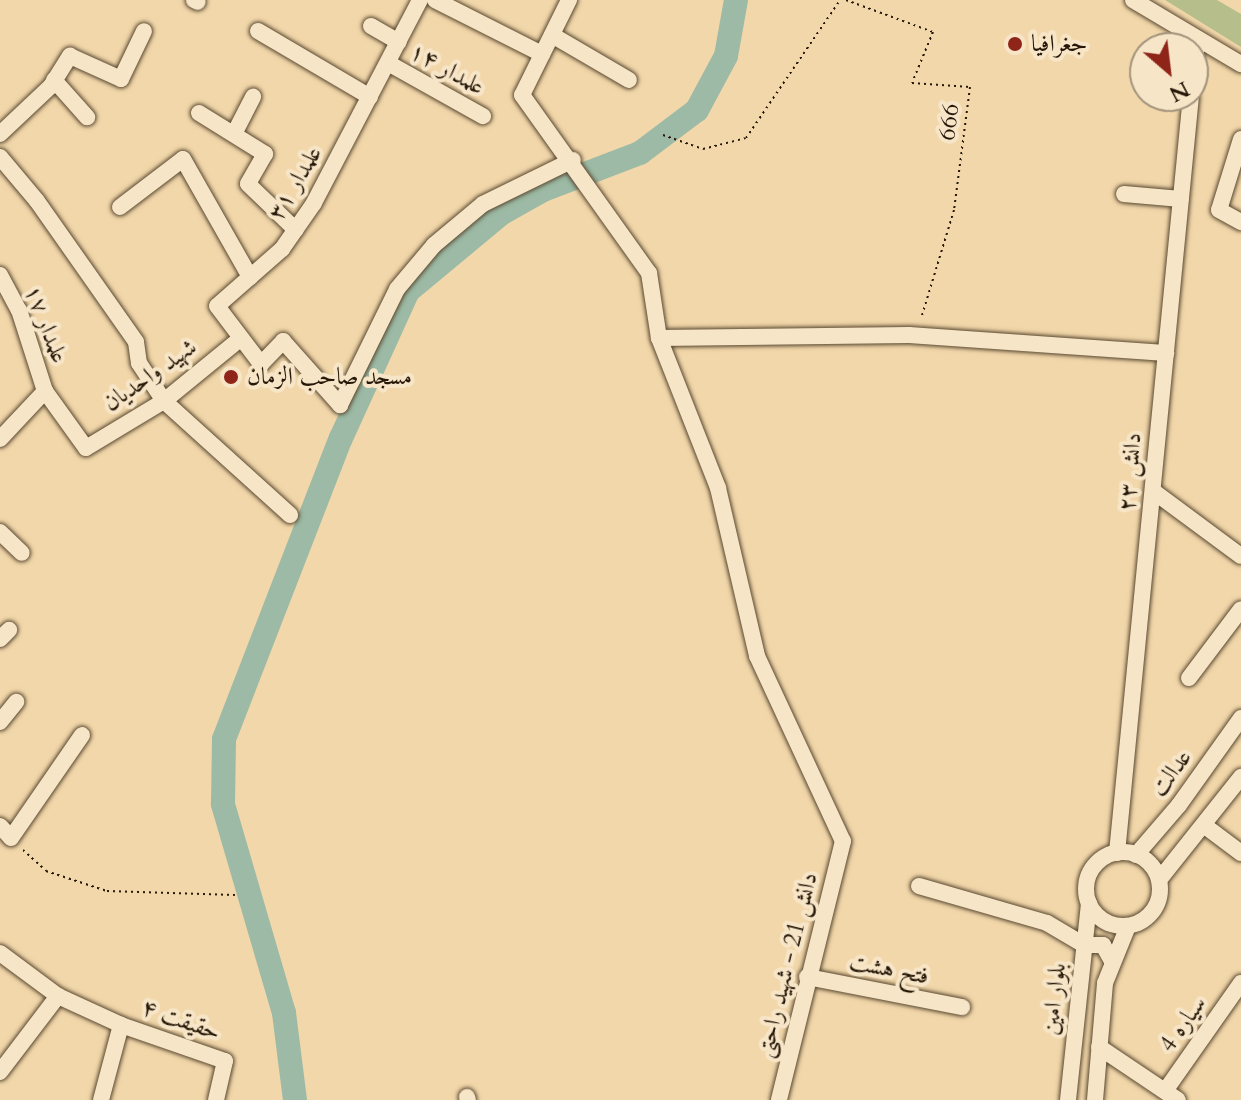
<!DOCTYPE html>
<html>
<head>
<meta charset="utf-8">
<style>
	body { margin:0 }
	#map { position:relative; width:1241px; height:1100px; overflow:hidden; background:#f2d7aa; font-family:Cardo,Amiri,serif }
	div>[style] { position:absolute }
	[style*='--x'] { left:calc(var(--x)*1px); top:calc(var(--y)*1px); width:calc(var(--w)*1px); rotate:calc(var(--a)*1deg) }
	.green>* { inset:0; background:#b6bf8c }
	.river>* { height:24px; margin:-12px; padding:0 12px; transform-origin:12px; border-radius:12px; background:#9cbaa5 }
	.path>* { height:2px; margin-top:-1px; transform-origin:0; background:repeating-linear-gradient(90deg,#261808 0 2px,transparent 0 6px) }
	.roads { filter:drop-shadow(0 0 2px #594830) drop-shadow(0 0 2px #594830) }
	.minor>* { height:16px; margin:-8px; padding:0 8px; transform-origin:8px; border-radius:8px; background:#f7e5c8 }
	.minor>.ring { margin:-8px; padding:0; box-sizing:content-box; background:none; border:16px solid #f7e5c8; border-radius:50% }
	.dots>* { width:22px; height:22px; translate:-50% -50%; box-sizing:border-box; border:4px solid #f7e5c8; border-radius:50% }
	span { translate:-50% -50%; white-space:nowrap; text-align:center; line-height:1.15; -webkit-text-stroke:8px #f7e5c8; paint-order:stroke }
	.poi-label { font-size:24px; color:#261808 }
	.left { translate:0 -50%; text-align:left }
	.street-label { font-size:24px; color:#261808 }
	.north { position:absolute; left:1129px; top:32px; width:80px; height:80px; box-sizing:border-box; background:#f7e5c8; border:2px solid #a3937b; border-radius:50%; rotate:152deg; font-size:22px; font-weight:700; line-height:32px; text-align:center; color:#261808 }
	.north::after { content:''; display:block; margin:auto; width:28px; height:36px; background:#8f2418; clip-path:polygon(50% 0,100% 100%,50% 72%,0 100%) }
</style>
</head>
<body>
<div id="map">
	<div class="green">
		<i style="clip-path:polygon(1165px 0,1217px 0,1241px 14px,1241px 47px)"></i>
	</div>
	<div class="river">
		<i style="--x:295;--y:1100;--w:88;--a:-97.2"></i>
		<i style="--x:284;--y:1013;--w:218;--a:-106.3"></i>
		<i style="--x:223;--y:804;--w:65;--a:-89.1"></i>
		<i style="--x:224;--y:739;--w:323;--a:-68.8"></i>
		<i style="--x:341;--y:438;--w:162;--a:-65.5"></i>
		<i style="--x:408;--y:291;--w:122;--a:-39.7"></i>
		<i style="--x:502;--y:213;--w:47;--a:-29.3"></i>
		<i style="--x:543;--y:190;--w:104;--a:-20.9"></i>
		<i style="--x:640;--y:153;--w:71;--a:-37"></i>
		<i style="--x:697;--y:110;--w:61;--a:-61.8"></i>
		<i style="--x:726;--y:56;--w:57;--a:-79.9"></i>
	</div>
	<div class="path">
		<i style="--x:846;--y:0;--w:93;--a:20.2"></i>
		<i style="--x:933;--y:32;--w:55;--a:112.4"></i>
		<i style="--x:912;--y:83;--w:58;--a:3.9"></i>
		<i style="--x:970;--y:87;--w:124;--a:97.4"></i>
		<i style="--x:954;--y:210;--w:110;--a:106.9"></i>
		<i style="--x:663;--y:135;--w:42;--a:19.3"></i>
		<i style="--x:703;--y:149;--w:44;--a:-14.3"></i>
		<i style="--x:746;--y:138;--w:167;--a:-55.7"></i>
		<i style="--x:23;--y:850;--w:31;--a:42"></i>
		<i style="--x:46;--y:871;--w:64;--a:18.2"></i>
		<i style="--x:107;--y:891;--w:128;--a:1.8"></i>
	</div>
	<div class="roads">
		<div class="minor">
			<i style="--x:194;--y:0;--w:4;--a:27"></i>
			<i style="--x:420;--y:0;--w:229;--a:117.6"></i>
			<i style="--x:314;--y:203;--w:56;--a:124.8"></i>
			<i style="--x:282;--y:249;--w:86;--a:138.8"></i>
			<i style="--x:217;--y:306;--w:73;--a:52.8"></i>
			<i style="--x:261;--y:364;--w:32;--a:-46"></i>
			<i style="--x:283;--y:341;--w:86;--a:48.3"></i>
			<i style="--x:340;--y:405;--w:129;--a:-63.8"></i>
			<i style="--x:397;--y:289;--w:57;--a:-49.9"></i>
			<i style="--x:434;--y:245;--w:64;--a:-39.9"></i>
			<i style="--x:483;--y:204;--w:100;--a:-26.1"></i>
			<i style="--x:435;--y:0;--w:120;--a:26.8"></i>
			<i style="--x:569;--y:0;--w:106;--a:116.3"></i>
			<i style="--x:522;--y:95;--w:219;--a:54.5"></i>
			<i style="--x:649;--y:273;--w:66;--a:81.3"></i>
			<i style="--x:659;--y:338;--w:161;--a:68.5"></i>
			<i style="--x:718;--y:488;--w:172;--a:76.9"></i>
			<i style="--x:757;--y:656;--w:204;--a:65.1"></i>
			<i style="--x:843;--y:841;--w:267;--a:103.9"></i>
			<i style="--x:1133;--y:0;--w:126;--a:30.7"></i>
			<i style="--x:371;--y:26;--w:32;--a:30"></i>
			<i style="--x:258;--y:31;--w:130;--a:30.5"></i>
			<i style="--x:552;--y:35;--w:89;--a:30.3"></i>
			<i style="--x:388;--y:63;--w:109;--a:29.2"></i>
			<i style="--x:1193;--y:79;--w:39;--a:-84"></i>
			<i style="--x:54;--y:80;--w:50;--a:48.3"></i>
			<i style="--x:199;--y:113;--w:78;--a:31.8"></i>
			<i style="--x:265;--y:154;--w:34;--a:120"></i>
			<i style="--x:248;--y:184;--w:66;--a:43.8"></i>
			<i style="--x:0;--y:134;--w:70;--a:-43.3"></i>
			<i style="--x:51;--y:86;--w:36;--a:-58"></i>
			<i style="--x:70;--y:56;--w:56;--a:24.3"></i>
			<i style="--x:121;--y:79;--w:53;--a:-64.4"></i>
			<i style="--x:234;--y:134;--w:42;--a:-62.8"></i>
			<i style="--x:1241;--y:139;--w:74;--a:107.2"></i>
			<i style="--x:1219;--y:210;--w:25;--a:29"></i>
			<i style="--x:0;--y:157;--w:57;--a:49.9"></i>
			<i style="--x:37;--y:201;--w:172;--a:54.9"></i>
			<i style="--x:136;--y:342;--w:21;--a:82"></i>
			<i style="--x:139;--y:363;--w:45;--a:56.7"></i>
			<i style="--x:164;--y:401;--w:170;--a:42.1"></i>
			<i style="--x:1124;--y:194;--w:57;--a:5"></i>
			<i style="--x:120;--y:207;--w:79;--a:-37.3"></i>
			<i style="--x:183;--y:159;--w:136;--a:60.4"></i>
			<i style="--x:0;--y:275;--w:40;--a:62"></i>
			<i style="--x:19;--y:310;--w:85;--a:72.2"></i>
			<i style="--x:45;--y:391;--w:70;--a:54.3"></i>
			<i style="--x:86;--y:448;--w:91;--a:-31.1"></i>
			<i style="--x:164;--y:401;--w:98;--a:-39.2"></i>
			<i style="--x:659;--y:338;--w:250;--a:-0.7"></i>
			<i style="--x:909;--y:335;--w:258;--a:4"></i>
			<i style="--x:0;--y:439;--w:66;--a:-46.8"></i>
			<i style="--x:1153;--y:491;--w:109;--a:36.5"></i>
			<i style="--x:0;--y:532;--w:30;--a:44"></i>
			<i style="--x:0;--y:639;--w:13;--a:-45"></i>
			<i style="--x:1189;--y:678;--w:86;--a:-53"></i>
			<i style="--x:0;--y:722;--w:26;--a:-51"></i>
			<i style="--x:0;--y:826;--w:16;--a:47"></i>
			<i style="--x:11;--y:838;--w:125;--a:-55.4"></i>
			<i style="--x:1205;--y:826;--w:45;--a:36.9"></i>
			<i class="ring" style="left:1086px;top:852px;width:58px;height:58px"></i>
			<i style="--x:1117;--y:853;--w:761;--a:-84.42"></i>
			<i style="--x:1136;--y:855;--w:66;--a:-49.3"></i>
			<i style="--x:1179;--y:805;--w:107;--a:-54.5"></i>
			<i style="--x:1159;--y:880;--w:132;--a:-51.5"></i>
			<i style="--x:919;--y:886;--w:133;--a:16.1"></i>
			<i style="--x:1047;--y:923;--w:43;--a:30.7"></i>
			<i style="--x:1084;--y:945;--w:19;--a:0"></i>
			<i style="--x:1103;--y:945;--w:18;--a:61"></i>
			<i style="--x:0;--y:953;--w:72;--a:36.6"></i>
			<i style="--x:58;--y:996;--w:69;--a:24.7"></i>
			<i style="--x:121;--y:1025;--w:110;--a:19.1"></i>
			<i style="--x:225;--y:1061;--w:40;--a:103"></i>
			<i style="--x:807;--y:977;--w:158;--a:11"></i>
			<i style="--x:1099;--y:1047;--w:95;--a:33.9"></i>
			<i style="--x:0;--y:1072;--w:96;--a:-52.7"></i>
			<i style="--x:1165;--y:1091;--w:132;--a:-54.9"></i>
			<i style="--x:467;--y:1097;--w:3;--a:72"></i>
			<i style="--x:101;--y:1100;--w:78;--a:-75.1"></i>
			<i style="--x:1068;--y:1100;--w:198;--a:-83.9"></i>
			<i style="--x:1095;--y:1100;--w:117;--a:-85.1"></i>
			<i style="--x:1105;--y:983;--w:61;--a:-68"></i>
		</div>
	</div>
	<div class="dots">
		<i style="left:1015px;top:44px;background:#8f2418"></i>
		<i style="left:231px;top:377px;background:#8f2418"></i>
	</div>
	<div class="poi-label">
		<span class="left" style="left:1031px;top:44px">جغرافیا</span>
		<span class="left" style="left:247px;top:377px">مسجد صاحب الزمان</span>
	</div>
	<div class="street-label">
		<span style="left:447px;top:69px;rotate:29deg">علمدار ۱۴</span>
		<span style="left:949px;top:122px;rotate:-83deg">666</span>
		<span style="left:295px;top:183px;rotate:-59deg">علمدار ۳۱</span>
		<span style="left:46px;top:324px;rotate:69deg">علمدار ۱۷</span>
		<span style="left:150px;top:375px;rotate:-35deg">شهید واحدیان</span>
		<span style="left:1130px;top:472px;rotate:-85deg">دانش ۲۳</span>
		<span style="left:1171px;top:773px;rotate:-53deg">عدالت</span>
		<span style="left:787px;top:965px;rotate:-76deg">دانش 21 - شهید راحتی</span>
		<span style="left:889px;top:969px;rotate:11deg">فتح هشت</span>
		<span style="left:1054px;top:999px;rotate:-84deg">بلوار امین</span>
		<span style="left:181px;top:1020px;rotate:19deg">حقیقت ۴</span>
		<span style="left:1183px;top:1024px;rotate:-55deg">سیاره 4</span>
	</div>
	<div class="north">N</div>
</div>
</body>
</html>
